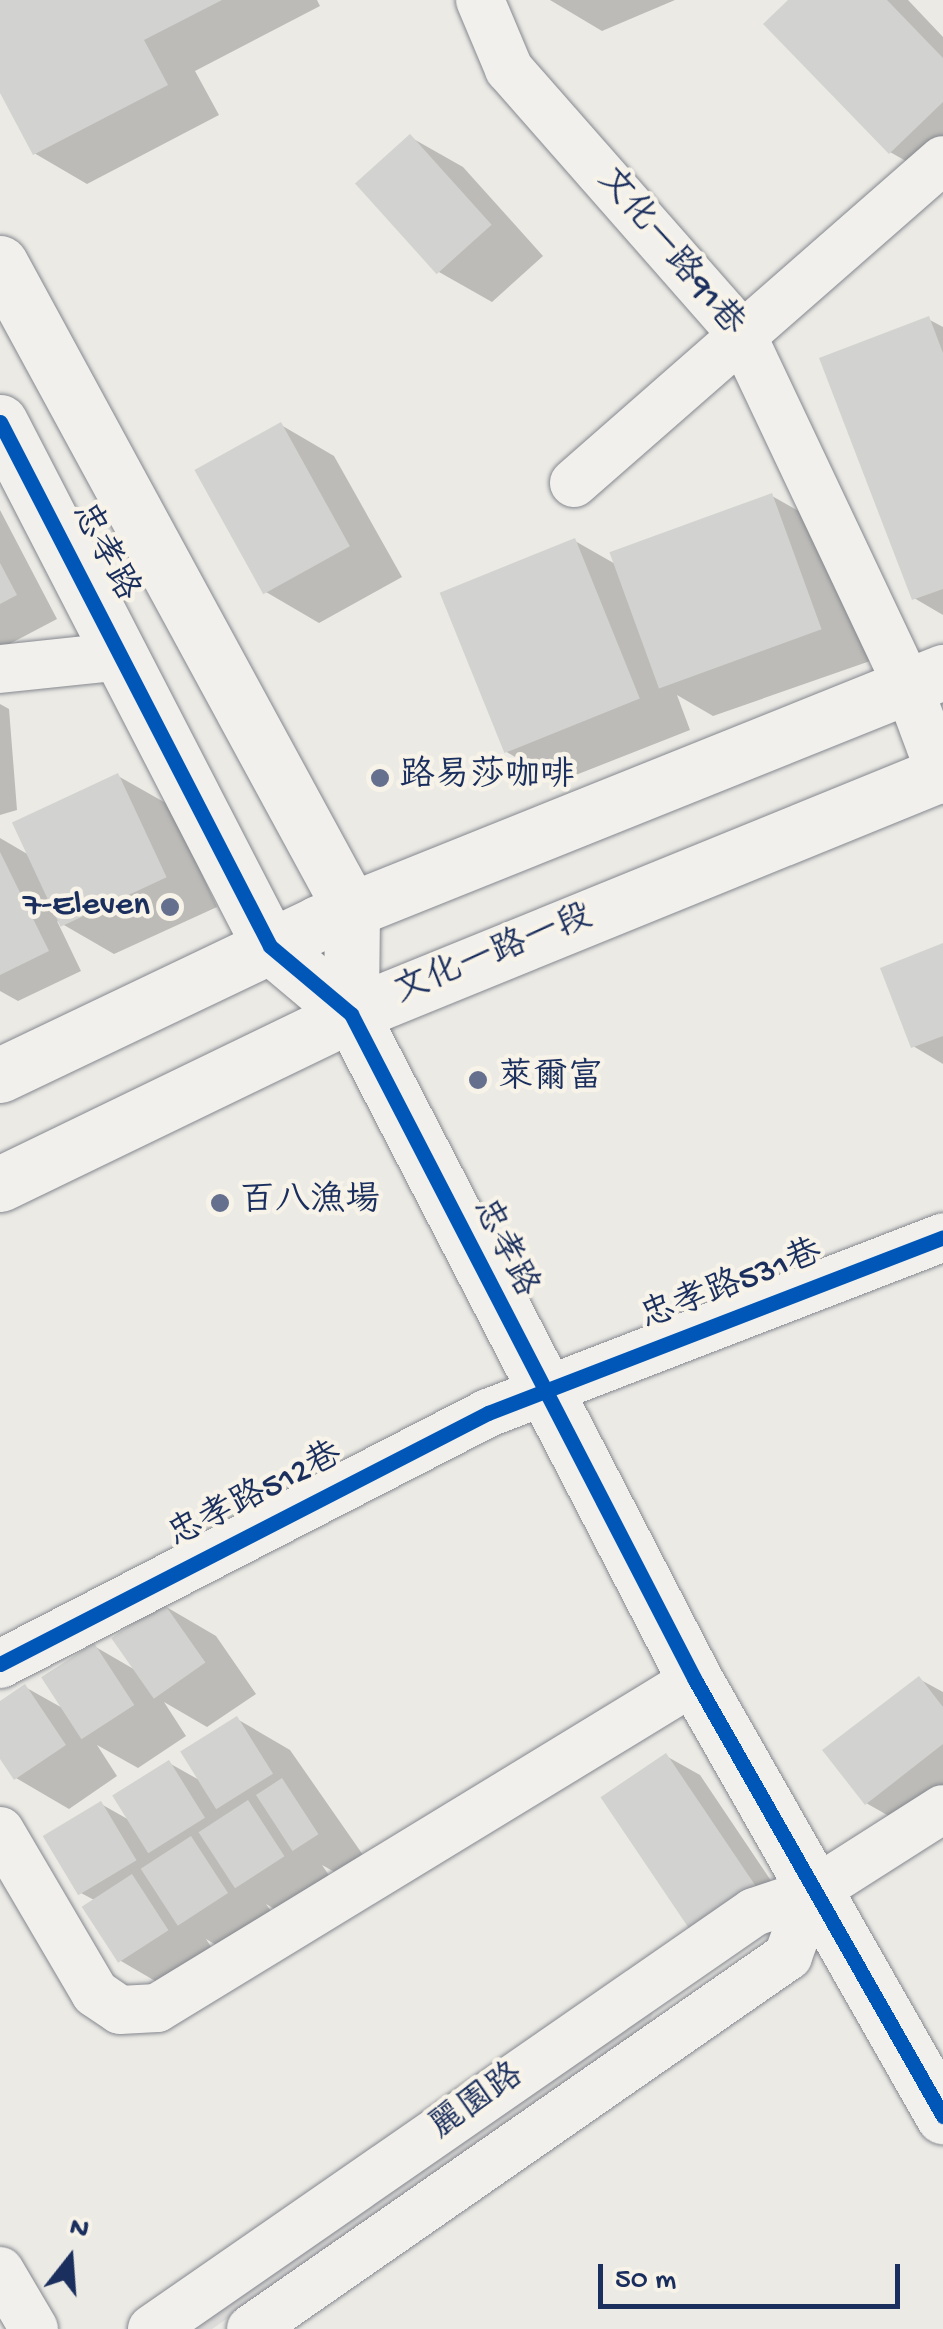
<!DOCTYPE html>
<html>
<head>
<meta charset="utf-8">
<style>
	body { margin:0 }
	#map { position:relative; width:943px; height:2329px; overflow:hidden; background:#ebeae5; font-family:"Gochi Hand","LXGW WenKai TC",sans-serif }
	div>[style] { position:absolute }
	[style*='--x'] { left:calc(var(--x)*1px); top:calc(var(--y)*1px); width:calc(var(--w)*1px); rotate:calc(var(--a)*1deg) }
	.green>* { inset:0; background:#dcdbd9 }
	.shadow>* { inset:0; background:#0003 }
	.building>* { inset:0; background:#d2d2d0; transform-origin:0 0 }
	.roads { filter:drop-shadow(0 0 2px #85888f) drop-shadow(0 0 2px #85888f) }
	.street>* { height:48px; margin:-24px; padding:0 24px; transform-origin:24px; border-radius:24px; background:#f1f0ec }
	.secondary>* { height:55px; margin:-27.5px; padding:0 27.5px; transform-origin:27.5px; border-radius:27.5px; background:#f1f0ec }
	.cycleway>* { height:15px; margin:-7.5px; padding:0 7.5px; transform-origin:7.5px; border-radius:7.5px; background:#0057b8 }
	.dots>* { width:28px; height:28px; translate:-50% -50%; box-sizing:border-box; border:5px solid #f7f3e8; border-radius:50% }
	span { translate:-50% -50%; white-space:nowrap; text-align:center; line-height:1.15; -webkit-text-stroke:9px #f7f3e8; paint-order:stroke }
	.street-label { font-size:35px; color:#1b2f5e }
	.poi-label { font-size:35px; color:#1b2f5e }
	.left { translate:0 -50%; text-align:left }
	.right { translate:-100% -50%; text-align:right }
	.north { position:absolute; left:20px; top:2209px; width:100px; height:100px; -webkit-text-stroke:8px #f7f3e8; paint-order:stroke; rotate:17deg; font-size:28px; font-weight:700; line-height:40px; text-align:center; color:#1b2f5e }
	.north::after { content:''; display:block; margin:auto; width:35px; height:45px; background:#1b2f5e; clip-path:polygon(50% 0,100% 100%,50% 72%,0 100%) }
	.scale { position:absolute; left:598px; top:2264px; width:302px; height:45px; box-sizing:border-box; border:5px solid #1b2f5e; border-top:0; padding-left:12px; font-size:30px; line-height:35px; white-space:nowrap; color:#1b2f5e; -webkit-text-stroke:8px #f7f3e8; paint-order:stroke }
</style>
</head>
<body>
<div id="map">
	<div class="green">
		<i style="clip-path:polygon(638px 2011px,653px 2012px,649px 2026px,212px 2329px,184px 2329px)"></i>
	</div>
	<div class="shadow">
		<i style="clip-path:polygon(0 0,317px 0,320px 6px,195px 71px,219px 115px,87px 184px,34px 153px,0 88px)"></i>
		<i style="clip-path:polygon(550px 0,675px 0,602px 31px)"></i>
		<i style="clip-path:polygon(791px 0,908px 0,943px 37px,943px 182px,890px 152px)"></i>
		<i style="clip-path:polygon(410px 137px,463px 167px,543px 256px,492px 302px,439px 272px)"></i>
		<i style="clip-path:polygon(928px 319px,943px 327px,943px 615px,914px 598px)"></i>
		<i style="clip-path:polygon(281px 425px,334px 456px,402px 577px,319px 623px,266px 592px)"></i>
		<i style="clip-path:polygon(772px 496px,825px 526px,873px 660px,713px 716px,677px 695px,690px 730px,558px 782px,505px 751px,575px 541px,617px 565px)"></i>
		<i style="clip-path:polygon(0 510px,57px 619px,0 649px)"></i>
		<i style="clip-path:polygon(0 704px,9px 709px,17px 810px,0 815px)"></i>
		<i style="clip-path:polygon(118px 776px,171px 806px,217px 907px,114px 954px,57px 921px,81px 971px,18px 1001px,0 991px,0 838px,29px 855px)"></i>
		<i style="clip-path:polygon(943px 946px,943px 1064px,913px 1046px)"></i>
		<i style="clip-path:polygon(163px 1605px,216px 1636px,256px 1694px,207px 1727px,164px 1702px,186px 1736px,138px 1768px,97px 1745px,117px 1776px,69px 1809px,16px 1778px,0 1755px,0 1704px,25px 1687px,66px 1710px,94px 1646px,137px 1671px)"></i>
		<i style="clip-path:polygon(919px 1679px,943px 1692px,943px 1815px,919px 1833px,866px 1803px)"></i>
		<i style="clip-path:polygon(237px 1719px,290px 1750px,370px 1865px,347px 1879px,322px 1865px,337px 1887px,290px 1918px,266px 1904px,280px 1924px,233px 1955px,206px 1939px,220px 1961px,174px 1992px,121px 1961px,96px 1901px,81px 1893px,101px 1804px,131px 1821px,169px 1763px,201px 1781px)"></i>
		<i style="clip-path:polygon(666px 1756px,700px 1775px,788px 1906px,725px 1948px)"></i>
	</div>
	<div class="building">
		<i style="clip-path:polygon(0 0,222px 0,144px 40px,168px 85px,33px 155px,0 93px)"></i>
		<i style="clip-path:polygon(788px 0,887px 0,943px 58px,943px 102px,889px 154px,763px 24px)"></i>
		<i style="left:410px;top:134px;width:122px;height:74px;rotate:48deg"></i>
		<i style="clip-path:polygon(929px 316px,943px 353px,943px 589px,912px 600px,819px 358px)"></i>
		<i style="left:281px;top:422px;width:142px;height:99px;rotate:61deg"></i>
		<i style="left:772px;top:493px;width:145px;height:173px;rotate:70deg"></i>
		<i style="left:575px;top:538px;width:173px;height:146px;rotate:68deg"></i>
		<i style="clip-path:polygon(0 563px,17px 595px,0 604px)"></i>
		<i style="left:118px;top:773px;width:115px;height:117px;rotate:65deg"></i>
		<i style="clip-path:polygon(0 852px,49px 951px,0 975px)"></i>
		<i style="clip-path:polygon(943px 943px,943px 1036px,911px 1048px,880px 968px)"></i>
		<i style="left:163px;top:1602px;width:74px;height:63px;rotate:55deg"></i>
		<i style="left:94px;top:1643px;width:74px;height:63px;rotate:57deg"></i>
		<i style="clip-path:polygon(919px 1676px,943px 1707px,943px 1744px,865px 1805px,822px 1750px)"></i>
		<i style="clip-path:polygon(25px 1684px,66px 1745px,14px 1780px,0 1759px,0 1701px)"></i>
		<i style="left:237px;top:1716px;width:68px;height:67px;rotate:58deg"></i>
		<i style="left:666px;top:1753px;width:161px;height:79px;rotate:56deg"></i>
		<i style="left:169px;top:1760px;width:68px;height:67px;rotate:58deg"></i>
		<i style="left:282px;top:1778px;width:67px;height:31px;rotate:57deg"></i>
		<i style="left:248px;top:1800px;width:67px;height:59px;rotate:57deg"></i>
		<i style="left:101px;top:1801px;width:69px;height:68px;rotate:59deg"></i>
		<i style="left:191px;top:1836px;width:68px;height:60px;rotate:57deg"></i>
		<i style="left:132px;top:1874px;width:67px;height:60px;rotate:57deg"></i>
	</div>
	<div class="roads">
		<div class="street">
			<i style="--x:480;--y:0;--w:75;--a:67.2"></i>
			<i style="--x:509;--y:69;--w:351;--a:48.7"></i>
			<i style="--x:741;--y:333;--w:391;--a:64.7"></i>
			<i style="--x:908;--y:686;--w:100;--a:69.6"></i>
			<i style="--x:574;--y:483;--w:490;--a:-41.2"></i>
			<i style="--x:0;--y:669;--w:125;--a:-6"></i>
			<i style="--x:0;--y:1664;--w:549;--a:-27.22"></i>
			<i style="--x:488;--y:1413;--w:488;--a:-21.1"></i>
			<i style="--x:0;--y:1831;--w:188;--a:59.6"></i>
			<i style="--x:95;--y:1993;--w:30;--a:34"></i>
			<i style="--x:120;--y:2010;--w:37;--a:-3"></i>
			<i style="--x:157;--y:2008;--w:630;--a:-31.37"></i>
			<i style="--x:0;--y:2271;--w:67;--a:59.6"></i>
			<i style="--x:152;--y:2329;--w:732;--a:-34.71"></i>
			<i style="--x:754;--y:1912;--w:60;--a:-18.4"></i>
			<i style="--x:811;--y:1893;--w:156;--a:-32.5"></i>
			<i style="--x:251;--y:2329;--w:654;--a:-34.78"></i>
			<i style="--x:788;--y:1956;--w:67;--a:-69.9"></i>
		</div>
		<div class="secondary">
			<i style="--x:0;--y:263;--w:737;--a:61.49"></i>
			<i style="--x:352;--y:911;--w:103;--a:90.6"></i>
			<i style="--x:0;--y:422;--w:589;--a:62.74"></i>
			<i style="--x:270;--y:946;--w:106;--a:40"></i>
			<i style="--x:351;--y:1014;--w:750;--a:62.68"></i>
			<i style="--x:695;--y:1680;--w:502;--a:60.37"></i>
			<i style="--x:0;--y:1075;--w:352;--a:-25.5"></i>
			<i style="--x:318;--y:923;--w:674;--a:-21.88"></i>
			<i style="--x:0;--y:1184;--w:390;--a:-25.8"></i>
			<i style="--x:351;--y:1014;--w:639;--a:-22.15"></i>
		</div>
	</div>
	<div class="cycleway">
		<i style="--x:0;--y:422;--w:589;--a:62.74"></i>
		<i style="--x:270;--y:946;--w:106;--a:40"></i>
		<i style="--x:351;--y:1014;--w:750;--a:62.68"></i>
		<i style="--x:695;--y:1680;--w:502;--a:60.37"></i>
		<i style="--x:0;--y:1664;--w:549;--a:-27.22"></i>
		<i style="--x:488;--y:1413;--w:488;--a:-21.1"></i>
	</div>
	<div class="dots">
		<i style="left:380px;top:778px;background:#64708d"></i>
		<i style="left:170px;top:907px;background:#64708d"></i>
		<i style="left:478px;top:1080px;background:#64708d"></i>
		<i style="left:220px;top:1203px;background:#64708d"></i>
	</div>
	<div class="street-label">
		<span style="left:669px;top:253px;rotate:50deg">文化一路91巷</span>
		<span style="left:103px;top:553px;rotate:62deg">忠孝路</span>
		<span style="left:494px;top:956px;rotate:-22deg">文化一路一段</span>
		<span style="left:503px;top:1249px;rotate:63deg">忠孝路</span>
		<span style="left:732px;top:1287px;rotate:-21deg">忠孝路531巷</span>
		<span style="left:256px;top:1497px;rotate:-27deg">忠孝路512巷</span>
		<span style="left:478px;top:2103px;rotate:-35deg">麗園路</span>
	</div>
	<div class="poi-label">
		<span class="left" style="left:400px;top:778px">路易莎咖啡</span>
		<span class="right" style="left:150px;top:907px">7-Eleven</span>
		<span class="left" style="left:498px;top:1080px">萊爾富</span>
		<span class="left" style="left:240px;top:1203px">百八漁場</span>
	</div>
	<div class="north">N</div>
	<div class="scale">50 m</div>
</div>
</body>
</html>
